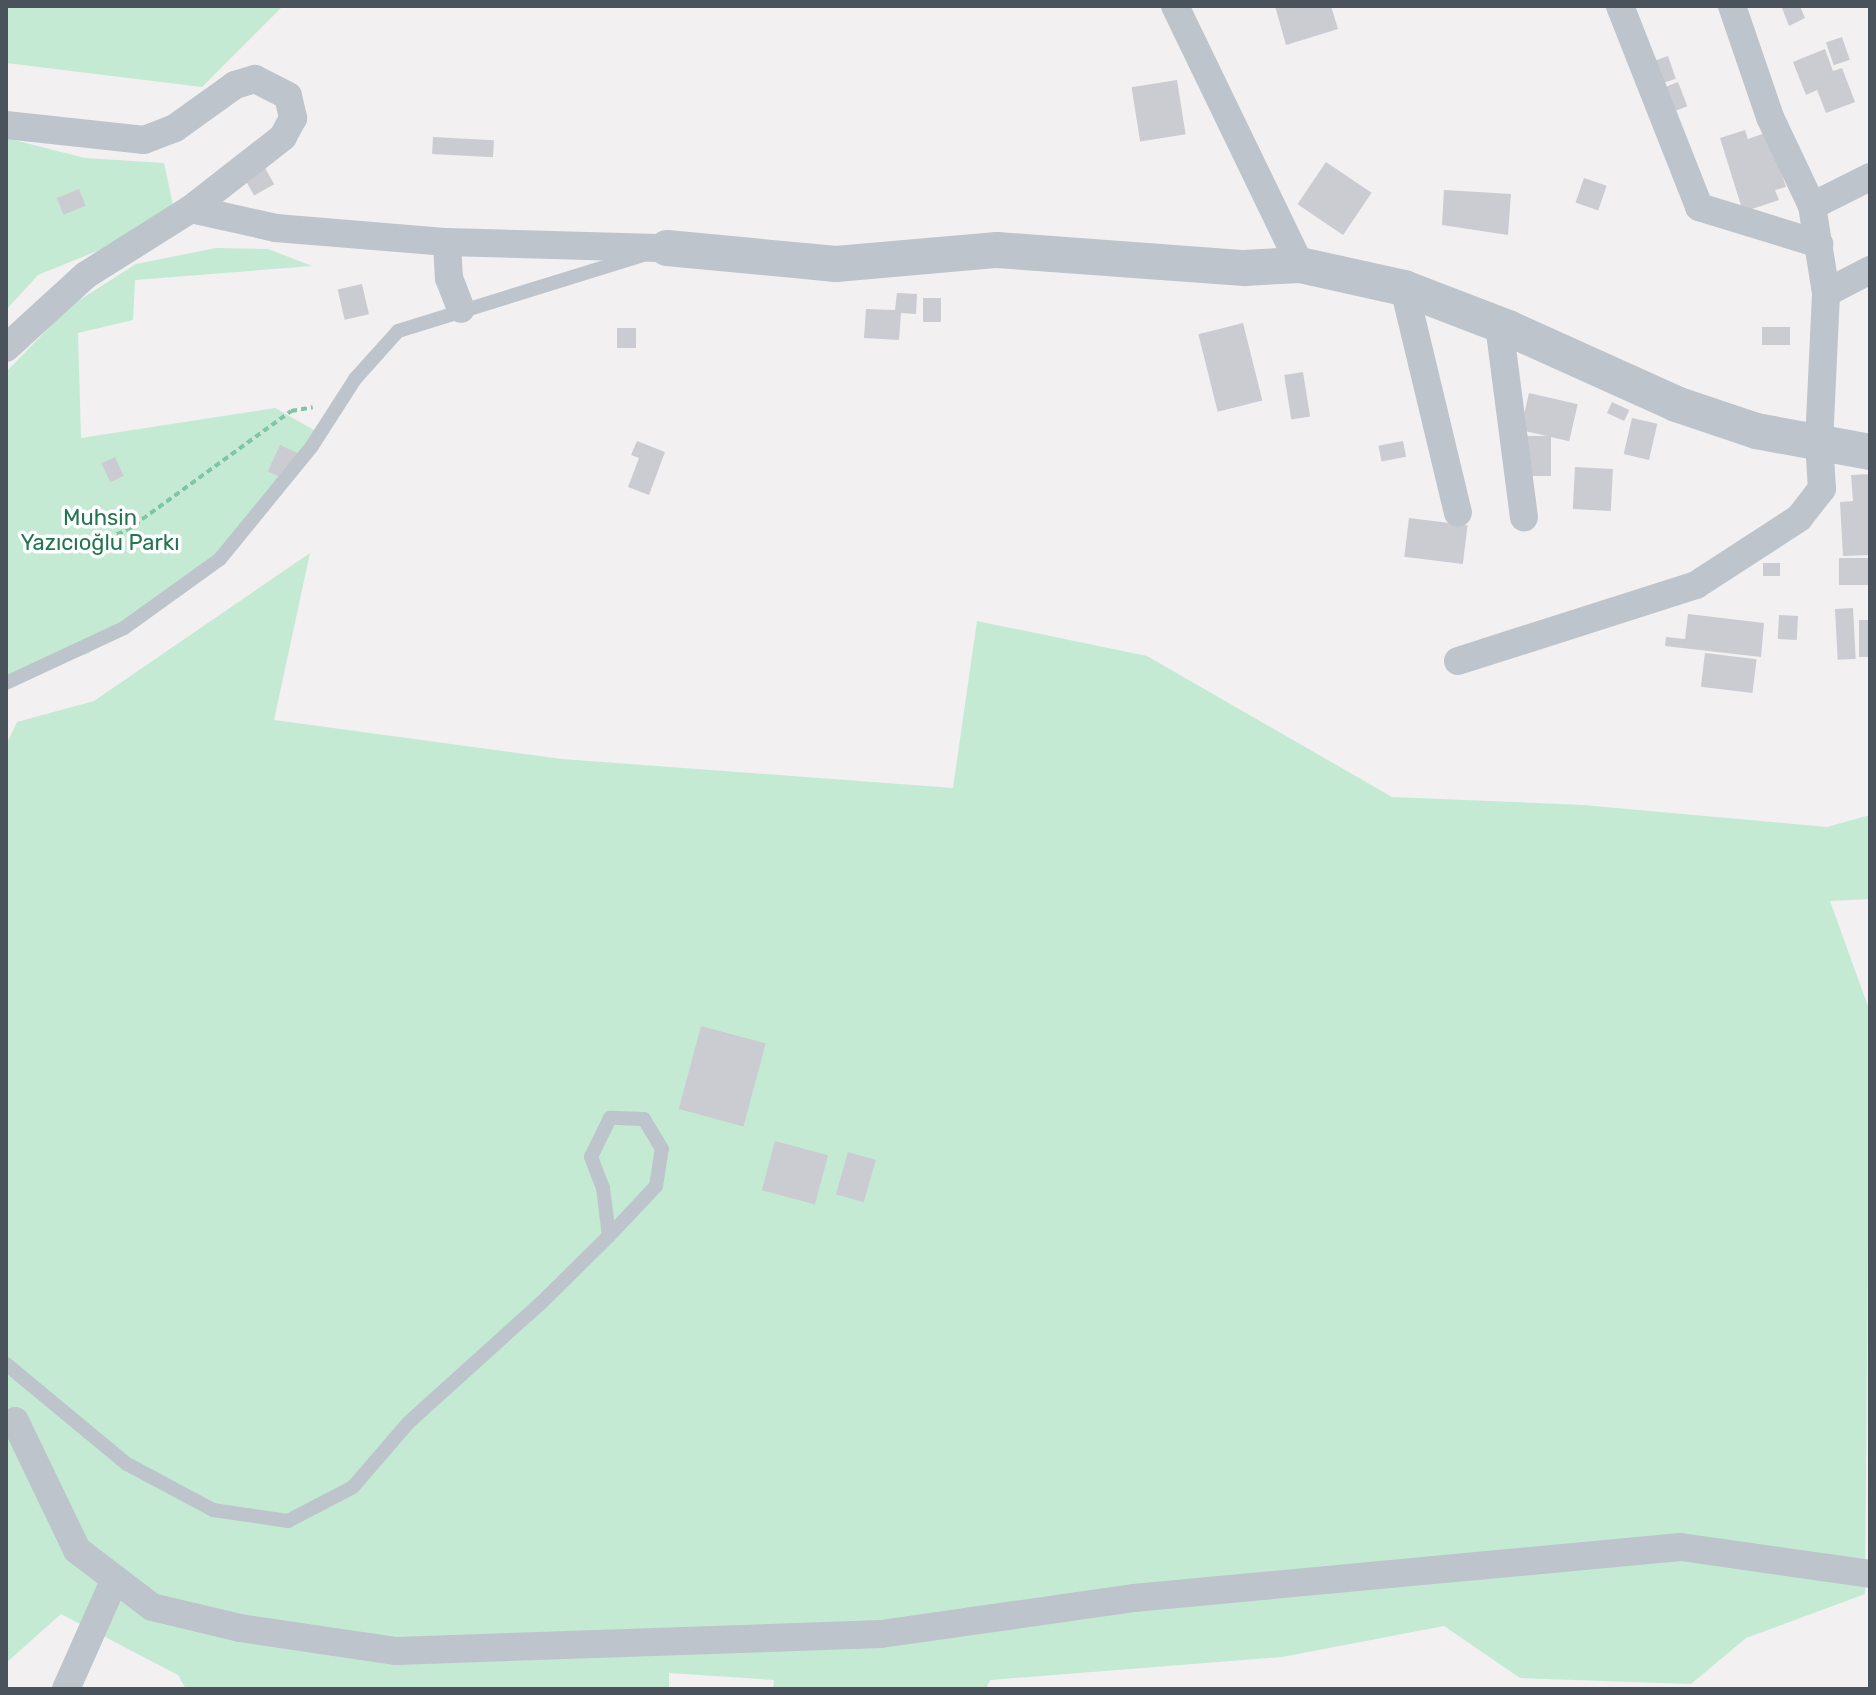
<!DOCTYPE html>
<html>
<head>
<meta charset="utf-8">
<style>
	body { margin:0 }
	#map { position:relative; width:1876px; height:1695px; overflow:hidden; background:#f2f0f0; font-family:Rubik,sans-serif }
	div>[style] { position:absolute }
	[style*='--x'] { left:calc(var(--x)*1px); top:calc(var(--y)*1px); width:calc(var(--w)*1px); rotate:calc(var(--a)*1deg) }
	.green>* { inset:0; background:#c4ead4 }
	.building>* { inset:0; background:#cbccd2; transform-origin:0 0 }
	.path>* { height:4px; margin-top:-2px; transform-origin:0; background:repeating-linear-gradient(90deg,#80c5a5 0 6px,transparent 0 10px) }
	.service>* { height:14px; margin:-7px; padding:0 7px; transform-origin:7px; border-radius:7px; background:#bdc4cb }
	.minor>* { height:28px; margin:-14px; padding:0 14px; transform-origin:14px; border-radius:14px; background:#bdc4cb }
	.tertiary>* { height:36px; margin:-18px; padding:0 18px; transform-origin:18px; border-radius:18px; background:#bdc4cb }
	span { translate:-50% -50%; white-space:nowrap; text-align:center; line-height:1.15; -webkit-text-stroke:7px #fff; paint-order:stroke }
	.park-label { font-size:22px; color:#22754e }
	.frame { position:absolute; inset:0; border:8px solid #4a535b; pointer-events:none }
</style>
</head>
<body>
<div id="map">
	<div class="green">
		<i style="clip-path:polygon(6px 6px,283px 6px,202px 87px,6px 63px)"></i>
		<i style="clip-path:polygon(6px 138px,85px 158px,164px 163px,176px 219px,38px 275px,6px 310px)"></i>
		<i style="clip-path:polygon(216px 248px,268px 249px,312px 266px,135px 280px,133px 320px,78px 333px,81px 438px,275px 408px,323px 435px,250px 533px,89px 653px,6px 682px,6px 372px,70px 306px,136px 264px)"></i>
		<i style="clip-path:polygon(310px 553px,274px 720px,562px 759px,953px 788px,977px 621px,1147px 656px,1392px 797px,1583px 805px,1827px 827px,1870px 815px,1870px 899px,1830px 901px,1870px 1012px,1865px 1594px,1746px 1638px,1691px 1684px,1520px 1678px,1444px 1626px,1282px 1657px,990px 1680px,986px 1689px,773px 1689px,774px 1680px,669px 1673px,669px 1689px,186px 1689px,178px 1675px,61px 1614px,6px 1663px,6px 745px,17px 722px,94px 701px)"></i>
	</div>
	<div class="building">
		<i style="clip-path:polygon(1275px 6px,1331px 6px,1338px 29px,1286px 45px)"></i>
		<i style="clip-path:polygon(1800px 6px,1805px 18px,1789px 26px,1782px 8px)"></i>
		<i style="left:1842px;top:37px;width:24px;height:17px;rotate:71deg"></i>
		<i style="clip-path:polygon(1825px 49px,1833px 71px,1842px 68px,1855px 102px,1826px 113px,1817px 90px,1806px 95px,1793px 62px)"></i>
		<i style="left:1668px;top:56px;width:24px;height:15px;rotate:71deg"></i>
		<i style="left:1177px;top:80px;width:55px;height:46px;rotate:81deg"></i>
		<i style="left:1678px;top:82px;width:26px;height:15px;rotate:69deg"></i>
		<i style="clip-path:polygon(1745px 130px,1748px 139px,1768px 132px,1786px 187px,1775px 190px,1779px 200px,1743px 212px,1720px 138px)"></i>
		<i style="left:433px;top:137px;width:61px;height:17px;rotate:3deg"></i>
		<i style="left:1326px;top:162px;width:55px;height:51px;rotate:34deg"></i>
		<i style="left:264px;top:166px;width:21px;height:23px;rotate:61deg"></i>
		<i style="left:1584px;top:178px;width:24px;height:26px;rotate:19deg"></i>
		<i style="left:79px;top:189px;width:18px;height:24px;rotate:68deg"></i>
		<i style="clip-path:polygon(1444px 190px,1511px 194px,1508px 235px,1442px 225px)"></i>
		<i style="left:362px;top:284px;width:31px;height:25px;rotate:77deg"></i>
		<i style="clip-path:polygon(897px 293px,917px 294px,916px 314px,901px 313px,899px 340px,864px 338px,866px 309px,895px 310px)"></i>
		<i style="left:923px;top:298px;width:18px;height:24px"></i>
		<i style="left:1243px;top:323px;width:80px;height:46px;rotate:76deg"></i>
		<i style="left:1790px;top:327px;width:18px;height:28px;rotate:90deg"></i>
		<i style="left:617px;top:328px;width:19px;height:20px"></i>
		<i style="left:1303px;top:372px;width:45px;height:19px;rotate:81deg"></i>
		<i style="left:1529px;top:393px;width:50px;height:38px;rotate:13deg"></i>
		<i style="left:1612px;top:402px;width:19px;height:12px;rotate:25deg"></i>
		<i style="left:1632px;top:418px;width:26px;height:37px;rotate:13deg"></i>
		<i style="left:1526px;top:436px;width:25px;height:40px"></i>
		<i style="clip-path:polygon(637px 441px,665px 452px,649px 495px,628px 487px,639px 458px,631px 455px)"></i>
		<i style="left:1403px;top:441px;width:16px;height:25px;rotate:79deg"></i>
		<i style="left:280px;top:445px;width:19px;height:29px;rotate:25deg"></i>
		<i style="left:115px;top:457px;width:21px;height:15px;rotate:65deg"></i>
		<i style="left:1575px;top:467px;width:38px;height:42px;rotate:3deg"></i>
		<i style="clip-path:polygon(1870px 474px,1870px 555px,1843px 556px,1840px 502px,1853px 501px,1851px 475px)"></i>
		<i style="left:1409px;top:518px;width:59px;height:39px;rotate:7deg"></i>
		<i style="left:1870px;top:558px;width:27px;height:31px;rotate:90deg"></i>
		<i style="left:1763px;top:563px;width:17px;height:13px"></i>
		<i style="left:1853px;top:608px;width:51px;height:18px;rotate:87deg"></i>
		<i style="clip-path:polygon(1688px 614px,1764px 623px,1761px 657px,1665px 646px,1666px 637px,1685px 639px)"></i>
		<i style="left:1779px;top:615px;width:19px;height:24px;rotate:3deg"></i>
		<i style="left:1859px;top:620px;width:11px;height:37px"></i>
		<i style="left:1705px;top:653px;width:52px;height:34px;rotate:7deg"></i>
		<i style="left:701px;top:1026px;width:67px;height:86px;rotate:15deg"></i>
		<i style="left:775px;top:1141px;width:55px;height:51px;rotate:15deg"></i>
		<i style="left:848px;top:1152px;width:29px;height:44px;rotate:16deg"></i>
	</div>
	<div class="path">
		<i style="--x:79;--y:547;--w:50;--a:-18.8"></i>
		<i style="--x:126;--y:531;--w:204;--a:-36"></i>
		<i style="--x:291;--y:411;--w:22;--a:-10"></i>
	</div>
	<div class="service">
		<i style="--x:6;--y:683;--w:130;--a:-25"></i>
		<i style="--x:124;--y:628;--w:118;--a:-35.7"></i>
		<i style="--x:220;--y:559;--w:146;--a:-50.8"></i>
		<i style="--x:312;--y:446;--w:80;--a:-57.3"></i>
		<i style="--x:355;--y:379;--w:64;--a:-48.1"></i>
		<i style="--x:398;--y:331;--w:253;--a:-17.2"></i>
		<i style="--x:6;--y:1364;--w:157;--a:39.6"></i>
		<i style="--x:127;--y:1464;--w:98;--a:28.1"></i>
		<i style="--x:213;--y:1510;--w:76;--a:8.3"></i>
		<i style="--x:288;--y:1521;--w:73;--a:-27.6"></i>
		<i style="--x:353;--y:1487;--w:84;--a:-49.3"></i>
		<i style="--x:408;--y:1423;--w:179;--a:-42.1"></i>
		<i style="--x:541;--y:1303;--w:95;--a:-44.6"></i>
		<i style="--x:609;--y:1236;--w:69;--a:-46.8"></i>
		<i style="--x:656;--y:1186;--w:37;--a:-81"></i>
		<i style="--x:662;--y:1149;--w:35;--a:-121"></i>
		<i style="--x:644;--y:1119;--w:34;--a:-178"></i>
		<i style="--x:610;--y:1118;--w:43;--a:116"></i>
		<i style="--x:591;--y:1157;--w:33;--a:69"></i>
		<i style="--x:603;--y:1188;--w:48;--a:82.9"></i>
	</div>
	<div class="minor">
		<i style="--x:1175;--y:6;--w:288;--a:64.2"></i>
		<i style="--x:1620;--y:6;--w:216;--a:68.5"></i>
		<i style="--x:1699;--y:207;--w:126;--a:17.1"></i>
		<i style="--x:6;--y:125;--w:139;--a:6.2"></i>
		<i style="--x:144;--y:140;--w:33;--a:-21"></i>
		<i style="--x:175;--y:128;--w:74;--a:-35.6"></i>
		<i style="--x:235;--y:85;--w:21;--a:-17"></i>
		<i style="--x:255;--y:79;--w:37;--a:27"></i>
		<i style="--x:288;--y:96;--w:23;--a:77"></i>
		<i style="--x:293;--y:118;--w:21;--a:118"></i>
		<i style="--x:283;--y:137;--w:117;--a:142"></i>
		<i style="--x:191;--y:209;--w:87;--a:12.6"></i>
		<i style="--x:276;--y:228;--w:172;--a:4.7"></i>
		<i style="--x:447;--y:242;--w:220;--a:1.6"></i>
		<i style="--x:1812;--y:206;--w:65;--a:-26.6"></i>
		<i style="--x:447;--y:242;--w:36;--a:87"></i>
		<i style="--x:449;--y:278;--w:33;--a:69"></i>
		<i style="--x:1404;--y:288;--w:231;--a:76.5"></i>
		<i style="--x:1826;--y:293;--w:50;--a:-27.6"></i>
		<i style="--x:1499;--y:325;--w:194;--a:82.6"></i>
		<i style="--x:6;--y:348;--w:108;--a:-42.4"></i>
		<i style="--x:86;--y:275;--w:124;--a:-32.2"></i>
		<i style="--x:1458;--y:661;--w:250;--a:-17.7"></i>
		<i style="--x:1696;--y:585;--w:123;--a:-33"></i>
		<i style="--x:1799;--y:518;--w:37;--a:-52"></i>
		<i style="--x:1822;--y:489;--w:46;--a:-93.7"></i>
		<i style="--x:1819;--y:443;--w:150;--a:-87.3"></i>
		<i style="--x:1826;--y:293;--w:88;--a:-99.1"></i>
		<i style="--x:1812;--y:206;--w:98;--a:-115.3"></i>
		<i style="--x:1770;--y:117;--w:117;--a:-108.9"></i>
		<i style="--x:15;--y:1421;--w:143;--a:64.3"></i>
		<i style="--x:77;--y:1550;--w:94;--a:37.2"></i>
		<i style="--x:152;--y:1607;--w:90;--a:13.4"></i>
		<i style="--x:240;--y:1628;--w:158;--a:8.4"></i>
		<i style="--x:396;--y:1651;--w:485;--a:-2"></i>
		<i style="--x:881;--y:1634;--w:256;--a:-8.1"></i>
		<i style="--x:1134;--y:1598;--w:549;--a:-5.33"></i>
		<i style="--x:1681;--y:1547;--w:191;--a:8.1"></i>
		<i style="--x:66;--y:1689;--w:120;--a:-66"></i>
	</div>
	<div class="tertiary">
		<i style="--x:667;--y:248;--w:170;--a:5.4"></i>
		<i style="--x:836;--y:264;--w:162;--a:-5"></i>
		<i style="--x:997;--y:250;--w:248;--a:4.2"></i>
		<i style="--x:1244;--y:268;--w:56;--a:-3.1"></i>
		<i style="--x:1300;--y:265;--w:107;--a:12.5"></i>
		<i style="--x:1404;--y:288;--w:111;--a:21"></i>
		<i style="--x:1508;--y:328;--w:184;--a:24.3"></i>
		<i style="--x:1676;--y:404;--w:84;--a:18.6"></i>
		<i style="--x:1756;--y:431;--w:116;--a:10.4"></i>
	</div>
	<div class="park-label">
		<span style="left:100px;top:530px">Muhsin<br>Yazıcıoğlu Parkı</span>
	</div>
	<div class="frame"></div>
</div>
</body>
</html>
